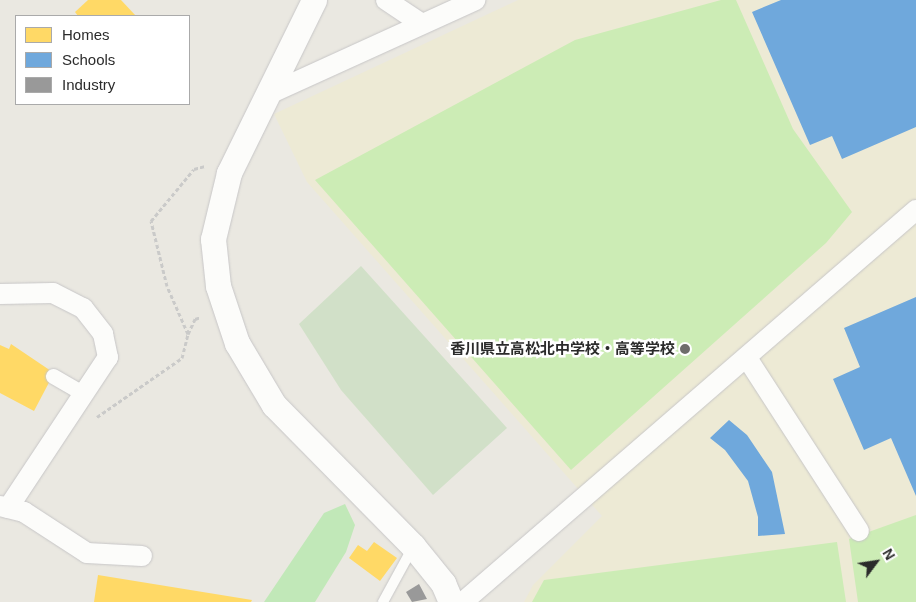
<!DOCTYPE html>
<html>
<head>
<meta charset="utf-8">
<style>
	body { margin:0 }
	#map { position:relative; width:916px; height:602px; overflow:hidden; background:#eae8e1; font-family:Helvetica,"Noto Sans JP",sans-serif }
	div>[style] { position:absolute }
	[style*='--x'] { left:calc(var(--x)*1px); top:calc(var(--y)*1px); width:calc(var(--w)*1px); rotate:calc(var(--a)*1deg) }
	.education>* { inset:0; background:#edead5 }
	.green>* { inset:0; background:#c1e8b8 }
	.cemetery>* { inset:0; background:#d1e0c8 }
	.pitch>* { inset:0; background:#ccecb5 }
	.homes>* { inset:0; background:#ffd966 }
	.schools>* { inset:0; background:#6fa8dc }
	.industry>* { inset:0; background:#999 }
	.path>* { height:3px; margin-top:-1.5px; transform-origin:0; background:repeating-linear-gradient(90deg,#cacac9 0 4px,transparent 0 6.5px) }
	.roads { filter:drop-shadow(0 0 1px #c7c6c7) drop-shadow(0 0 1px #c7c6c7) }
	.service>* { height:10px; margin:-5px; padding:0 5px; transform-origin:5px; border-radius:5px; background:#fcfcfa }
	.pedestrian>* { height:15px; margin:-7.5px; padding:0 7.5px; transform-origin:7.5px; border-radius:7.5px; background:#fcfcfa }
	.minor>* { height:20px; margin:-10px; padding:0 10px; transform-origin:10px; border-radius:10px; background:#fcfcfa }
	.tertiary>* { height:25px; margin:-12.5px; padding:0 12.5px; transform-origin:12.5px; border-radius:12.5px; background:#fcfcfa }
	.dots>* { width:14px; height:14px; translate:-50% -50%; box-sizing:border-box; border:2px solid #fff; border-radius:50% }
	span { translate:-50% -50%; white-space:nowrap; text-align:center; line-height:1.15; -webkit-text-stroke:5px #fff; paint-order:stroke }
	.poi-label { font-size:15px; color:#2b2b2b; font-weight:700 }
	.right { translate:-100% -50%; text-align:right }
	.legend { position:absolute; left:15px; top:15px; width:175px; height:90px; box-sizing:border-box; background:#fff; border:1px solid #aaa; margin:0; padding:6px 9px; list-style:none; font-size:15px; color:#2b2b2b }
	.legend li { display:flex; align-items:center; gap:10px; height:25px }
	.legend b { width:25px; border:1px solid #aaa }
	.north { position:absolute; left:851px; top:537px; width:50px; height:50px; -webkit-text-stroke:4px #fff; paint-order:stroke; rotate:59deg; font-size:14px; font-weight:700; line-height:20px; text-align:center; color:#2b2b2b }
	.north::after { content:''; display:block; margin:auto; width:18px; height:22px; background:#2b2b2b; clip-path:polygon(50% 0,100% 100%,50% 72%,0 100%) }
</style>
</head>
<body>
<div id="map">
	<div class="education">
		<i style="clip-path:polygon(518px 0,916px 0,916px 602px,524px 602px,533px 585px,602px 516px,307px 182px,274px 114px)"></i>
	</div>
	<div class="green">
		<i style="clip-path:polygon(345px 504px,355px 525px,346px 552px,315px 602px,264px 602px,324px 513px)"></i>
	</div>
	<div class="cemetery">
		<i style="clip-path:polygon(361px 266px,507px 428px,433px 495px,341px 390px,299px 324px)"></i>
	</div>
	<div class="pitch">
		<i style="clip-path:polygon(721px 0,736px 0,793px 129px,852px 212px,826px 243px,571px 470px,315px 180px,575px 40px)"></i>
		<i style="clip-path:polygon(916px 515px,916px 602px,858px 602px,849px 539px)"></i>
		<i style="clip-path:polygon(837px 542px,846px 602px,532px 602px,544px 580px)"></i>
	</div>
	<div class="homes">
		<i style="clip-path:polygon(88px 0,121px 0,136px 16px,78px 16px,75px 12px)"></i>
		<i style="clip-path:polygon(11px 344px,54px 373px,34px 411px,0 393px,0 345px,9px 349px)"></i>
		<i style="clip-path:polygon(374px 542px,397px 558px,380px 581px,349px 558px,358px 545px,367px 551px)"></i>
		<i style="clip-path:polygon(98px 575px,252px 600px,251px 602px,94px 602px)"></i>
	</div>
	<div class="schools">
		<i style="clip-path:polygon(781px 0,916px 0,916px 127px,842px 159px,832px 136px,810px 145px,752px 12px)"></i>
		<i style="clip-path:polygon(916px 297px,916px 496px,891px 438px,864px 450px,833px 379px,860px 367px,844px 328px)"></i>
		<i style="clip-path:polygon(729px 420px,747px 435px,772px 472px,785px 534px,758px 536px,758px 517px,748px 481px,725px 450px,710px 438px)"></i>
	</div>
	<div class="industry">
		<i style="clip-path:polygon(419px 584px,427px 599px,412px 602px,406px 592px)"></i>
	</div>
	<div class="path">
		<i style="--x:188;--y:334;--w:52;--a:-113.6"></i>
		<i style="--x:167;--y:286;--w:67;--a:-103.8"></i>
		<i style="--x:151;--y:221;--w:67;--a:-50.4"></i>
		<i style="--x:194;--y:169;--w:11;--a:-15"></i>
		<i style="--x:97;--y:417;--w:103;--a:-34.8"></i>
		<i style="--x:182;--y:358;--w:25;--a:-76"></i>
		<i style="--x:188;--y:334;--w:17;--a:-65"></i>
		<i style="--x:195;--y:319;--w:6;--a:-18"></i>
	</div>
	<div class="roads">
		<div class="service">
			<i style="--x:383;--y:602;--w:63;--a:-61.4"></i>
		</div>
		<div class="pedestrian">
			<i style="--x:53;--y:376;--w:36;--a:30"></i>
		</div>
		<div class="minor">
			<i style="--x:386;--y:0;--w:43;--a:33.7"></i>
			<i style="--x:267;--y:95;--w:229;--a:-24.5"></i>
			<i style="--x:0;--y:294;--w:53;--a:-1.1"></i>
			<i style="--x:53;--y:293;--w:34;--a:27"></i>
			<i style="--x:83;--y:308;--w:33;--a:52"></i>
			<i style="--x:103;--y:334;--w:24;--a:78"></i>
			<i style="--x:108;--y:357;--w:181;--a:123.5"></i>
			<i style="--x:747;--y:358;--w:206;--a:57.1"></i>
			<i style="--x:0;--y:506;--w:25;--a:14"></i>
			<i style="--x:24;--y:512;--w:75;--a:33.1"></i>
			<i style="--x:87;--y:553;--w:55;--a:3.1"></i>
			<i style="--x:463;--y:602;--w:599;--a:-40.87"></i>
		</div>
		<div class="tertiary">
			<i style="--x:314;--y:0;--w:193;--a:116.2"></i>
			<i style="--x:229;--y:173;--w:68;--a:103.6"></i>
			<i style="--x:213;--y:239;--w:47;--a:83.9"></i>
			<i style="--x:218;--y:286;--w:60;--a:71.6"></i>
			<i style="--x:237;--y:343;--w:72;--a:59.2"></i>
			<i style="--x:274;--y:405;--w:198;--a:45.4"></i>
			<i style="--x:413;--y:546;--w:48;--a:51"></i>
			<i style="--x:443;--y:583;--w:21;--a:67"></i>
		</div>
	</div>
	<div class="dots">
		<i style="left:685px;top:349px;background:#6e6d6b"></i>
	</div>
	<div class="poi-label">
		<span class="right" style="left:675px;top:349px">香川県立高松北中学校・高等学校</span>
	</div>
	<ul class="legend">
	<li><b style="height:14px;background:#ffd966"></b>Homes</li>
	<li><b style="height:14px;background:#6fa8dc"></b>Schools</li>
	<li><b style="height:14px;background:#999"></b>Industry</li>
	</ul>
	<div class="north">N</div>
</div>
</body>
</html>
